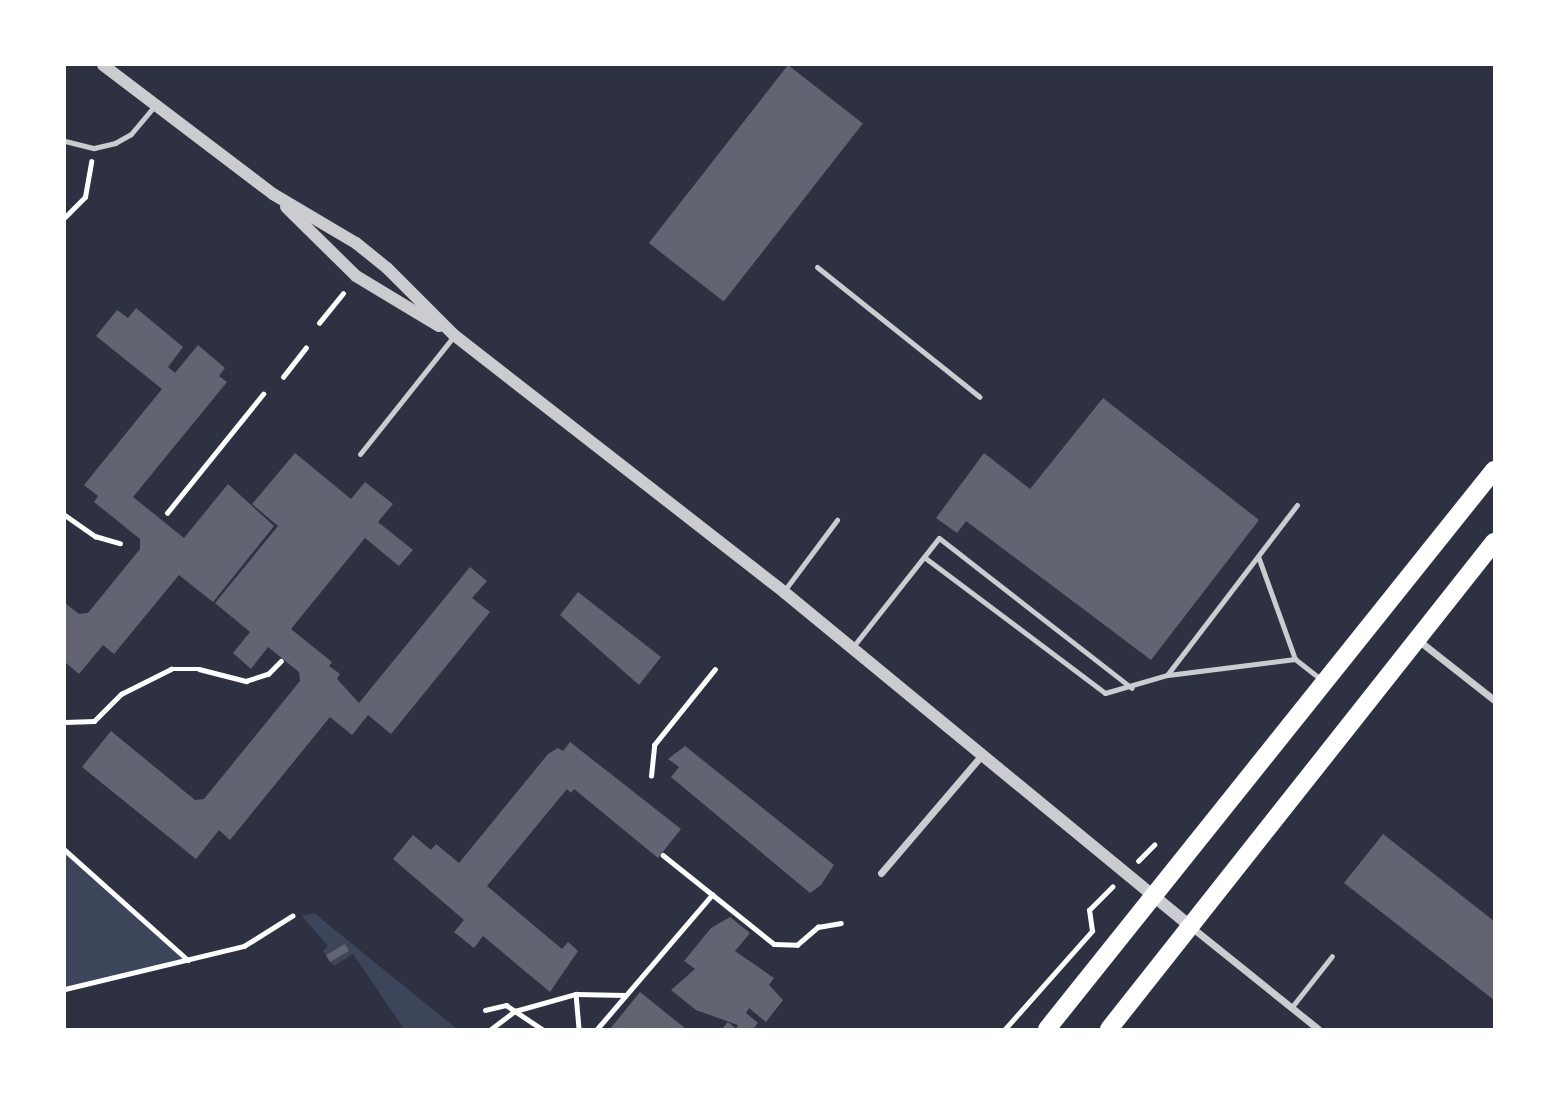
<!DOCTYPE html>
<html>
<head>
<meta charset="utf-8">
<style>
	body { margin:0 }
	#map { position:relative; width:1559px; height:1094px; overflow:hidden; background:#2d3142; font-family:"Noto Sans",sans-serif }
	div>[style] { position:absolute }
	[style*='--x'] { left:calc(var(--x)*1px); top:calc(var(--y)*1px); width:calc(var(--w)*1px); rotate:calc(var(--a)*1deg) }
	.green>* { inset:0; background:#3c4559 }
	.building>* { inset:0; background:#626471; transform-origin:0 0 }
	.path>* { height:4.5px; margin:-2.25px; padding:0 2.25px; transform-origin:2.25px; border-radius:2.25px; background:#fff }
	.service>* { height:5px; margin:-2.5px; padding:0 2.5px; transform-origin:2.5px; border-radius:2.5px; background:#caccd0 }
	.minor>* { height:7px; margin:-3.5px; padding:0 3.5px; transform-origin:3.5px; border-radius:3.5px; background:#caccd0 }
	.tertiary>* { height:12px; margin:-6px; padding:0 6px; transform-origin:6px; border-radius:6px; background:#caccd0 }
	.primary>* { height:18px; margin:-9px; padding:0 9px; transform-origin:9px; border-radius:9px; background:#fff }
	span { translate:-50% -50%; white-space:nowrap; text-align:center; line-height:1.15; -webkit-text-stroke:5px #fff; paint-order:stroke }
	.frame { position:absolute; inset:0; border:66px solid #fff; pointer-events:none }
</style>
</head>
<body>
<div id="map">
	<div class="green">
		<i style="clip-path:polygon(65px 850px,189px 960px,65px 992px)"></i>
		<i style="clip-path:polygon(314px 913px,457px 1029px,404px 1029px,353px 954px,334px 966px,323px 951px,328px 946px,302px 916px)"></i>
	</div>
	<div class="building">
		<i style="left:788px;top:65px;width:95px;height:226px;rotate:38deg"></i>
		<i style="clip-path:polygon(136px 308px,183px 347px,168px 367px,175px 373px,198px 345px,225px 368px,219px 376px,227px 382px,133px 497px,184px 538px,228px 484px,274px 526px,213px 602px,179px 575px,114px 654px,103px 645px,79px 674px,65px 662px,65px 603px,79px 614px,88px 613px,140px 549px,140px 539px,94px 502px,98px 496px,84px 485px,162px 389px,96px 336px,117px 310px,128px 318px)"></i>
		<i style="clip-path:polygon(1103px 398px,1259px 520px,1151px 660px,966px 521px,957px 533px,936px 518px,984px 453px,1030px 489px)"></i>
		<i style="clip-path:polygon(295px 453px,351px 499px,365px 482px,393px 504px,378px 522px,413px 550px,399px 566px,365px 538px,291px 629px,332px 662px,329px 666px,340px 674px,337px 679px,359px 703px,470px 567px,487px 581px,472px 598px,490px 612px,391px 734px,368px 715px,352px 735px,330px 717px,230px 840px,219px 830px,196px 859px,82px 767px,111px 731px,195px 800px,204px 799px,300px 681px,299px 672px,268px 647px,251px 669px,233px 653px,250px 632px,215px 603px,278px 526px,252px 504px)"></i>
		<i style="clip-path:polygon(578px 592px,661px 657px,639px 685px,560px 615px)"></i>
		<i style="clip-path:polygon(570px 742px,681px 829px,658px 858px,574px 789px,571px 793px,567px 789px,487px 886px,562px 949px,568px 942px,578px 951px,550px 992px,483px 936px,474px 948px,454px 932px,464px 920px,393px 859px,413px 835px,431px 850px,436px 844px,459px 863px,548px 754px,558px 748px,563px 751px)"></i>
		<i style="clip-path:polygon(685px 746px,834px 865px,821px 885px,810px 893px,671px 777px,679px 767px,668px 759px)"></i>
		<i style="clip-path:polygon(1383px 834px,1494px 921px,1494px 1000px,1344px 883px)"></i>
		<i style="clip-path:polygon(730px 917px,750px 933px,735px 951px,774px 978px,769px 985px,783px 1000px,766px 1022px,749px 1008px,746px 1013px,758px 1023px,753px 1029px,722px 1029px,728px 1022px,736px 1029px,738px 1025px,696px 1010px,671px 990px,695px 969px,684px 961px,711px 928px)"></i>
		<i style="left:345px;top:944px;width:8px;height:22px;rotate:60deg"></i>
		<i style="clip-path:polygon(640px 992px,686px 1029px,610px 1029px)"></i>
	</div>
	<div class="path">
		<i style="--x:65;--y:217;--w:28;--a:-45"></i>
		<i style="--x:85;--y:197;--w:36;--a:-80"></i>
		<i style="--x:319;--y:323;--w:38;--a:-51"></i>
		<i style="--x:283;--y:377;--w:37;--a:-52"></i>
		<i style="--x:167;--y:513;--w:153;--a:-51.1"></i>
		<i style="--x:65;--y:515;--w:37;--a:35"></i>
		<i style="--x:95;--y:536;--w:26;--a:16"></i>
		<i style="--x:65;--y:722;--w:29;--a:-2"></i>
		<i style="--x:94;--y:721;--w:38;--a:-45"></i>
		<i style="--x:121;--y:694;--w:56;--a:-26.6"></i>
		<i style="--x:171;--y:669;--w:28;--a:0"></i>
		<i style="--x:199;--y:669;--w:49;--a:14.3"></i>
		<i style="--x:246;--y:681;--w:23;--a:-18"></i>
		<i style="--x:268;--y:674;--w:18;--a:-45"></i>
		<i style="--x:651;--y:776;--w:31;--a:-84"></i>
		<i style="--x:654;--y:745;--w:97;--a:-51.2"></i>
		<i style="--x:65;--y:850;--w:165;--a:41.8"></i>
		<i style="--x:663;--y:855;--w:142;--a:38.7"></i>
		<i style="--x:774;--y:944;--w:23;--a:2"></i>
		<i style="--x:797;--y:945;--w:28;--a:-41"></i>
		<i style="--x:818;--y:927;--w:23;--a:-10"></i>
		<i style="--x:1138;--y:861;--w:23;--a:-45"></i>
		<i style="--x:65;--y:989;--w:184;--a:-13.5"></i>
		<i style="--x:244;--y:946;--w:57;--a:-32"></i>
		<i style="--x:576;--y:994;--w:35;--a:85"></i>
		<i style="--x:485;--y:1010;--w:22;--a:-13"></i>
		<i style="--x:506;--y:1005;--w:43;--a:33.7"></i>
		<i style="--x:491;--y:1029;--w:30;--a:-37"></i>
		<i style="--x:515;--y:1011;--w:63;--a:-15.6"></i>
		<i style="--x:576;--y:994;--w:49;--a:1.2"></i>
		<i style="--x:597;--y:1029;--w:177;--a:-49.4"></i>
		<i style="--x:1005;--y:1029;--w:131;--a:-48.4"></i>
		<i style="--x:1092;--y:931;--w:21;--a:-98"></i>
		<i style="--x:1089;--y:910;--w:33;--a:-45"></i>
	</div>
	<div class="service">
		<i style="--x:65;--y:141;--w:30;--a:14"></i>
		<i style="--x:94;--y:148;--w:22;--a:-13"></i>
		<i style="--x:115;--y:143;--w:18;--a:-29"></i>
		<i style="--x:131;--y:134;--w:38;--a:-50"></i>
		<i style="--x:817;--y:267;--w:208;--a:38.6"></i>
		<i style="--x:360;--y:454;--w:151;--a:-51.5"></i>
		<i style="--x:924;--y:557;--w:226;--a:36.9"></i>
		<i style="--x:1105;--y:693;--w:65;--a:-16.2"></i>
		<i style="--x:1167;--y:675;--w:214;--a:-52.6"></i>
		<i style="--x:784;--y:591;--w:89;--a:-53.3"></i>
		<i style="--x:852;--y:648;--w:140;--a:-51.7"></i>
		<i style="--x:939;--y:538;--w:244;--a:37.9"></i>
		<i style="--x:1295;--y:659;--w:36;--a:38"></i>
		<i style="--x:1168;--y:675;--w:128;--a:-7.2"></i>
		<i style="--x:1295;--y:659;--w:109;--a:-109.8"></i>
		<i style="--x:1291;--y:1008;--w:66;--a:-51.7"></i>
	</div>
	<div class="minor">
		<i style="--x:1418;--y:640;--w:97;--a:38.3"></i>
		<i style="--x:881;--y:873;--w:153;--a:-49.5"></i>
		<i style="--x:1190;--y:926;--w:164;--a:38.8"></i>
	</div>
	<div class="tertiary">
		<i style="--x:103;--y:65;--w:213;--a:37.2"></i>
		<i style="--x:273;--y:194;--w:96;--a:30.6"></i>
		<i style="--x:356;--y:243;--w:40;--a:39"></i>
		<i style="--x:387;--y:268;--w:95;--a:45"></i>
		<i style="--x:454;--y:335;--w:418;--a:37.9"></i>
		<i style="--x:784;--y:592;--w:526;--a:39.44"></i>
		<i style="--x:286;--y:207;--w:98;--a:44.6"></i>
		<i style="--x:356;--y:276;--w:97;--a:31.1"></i>
	</div>
	<div class="primary">
		<i style="--x:1047;--y:1029;--w:716;--a:-51.35"></i>
		<i style="--x:1109;--y:1029;--w:621;--a:-51.67"></i>
	</div>
	<div class="frame"></div>
</div>
</body>
</html>
